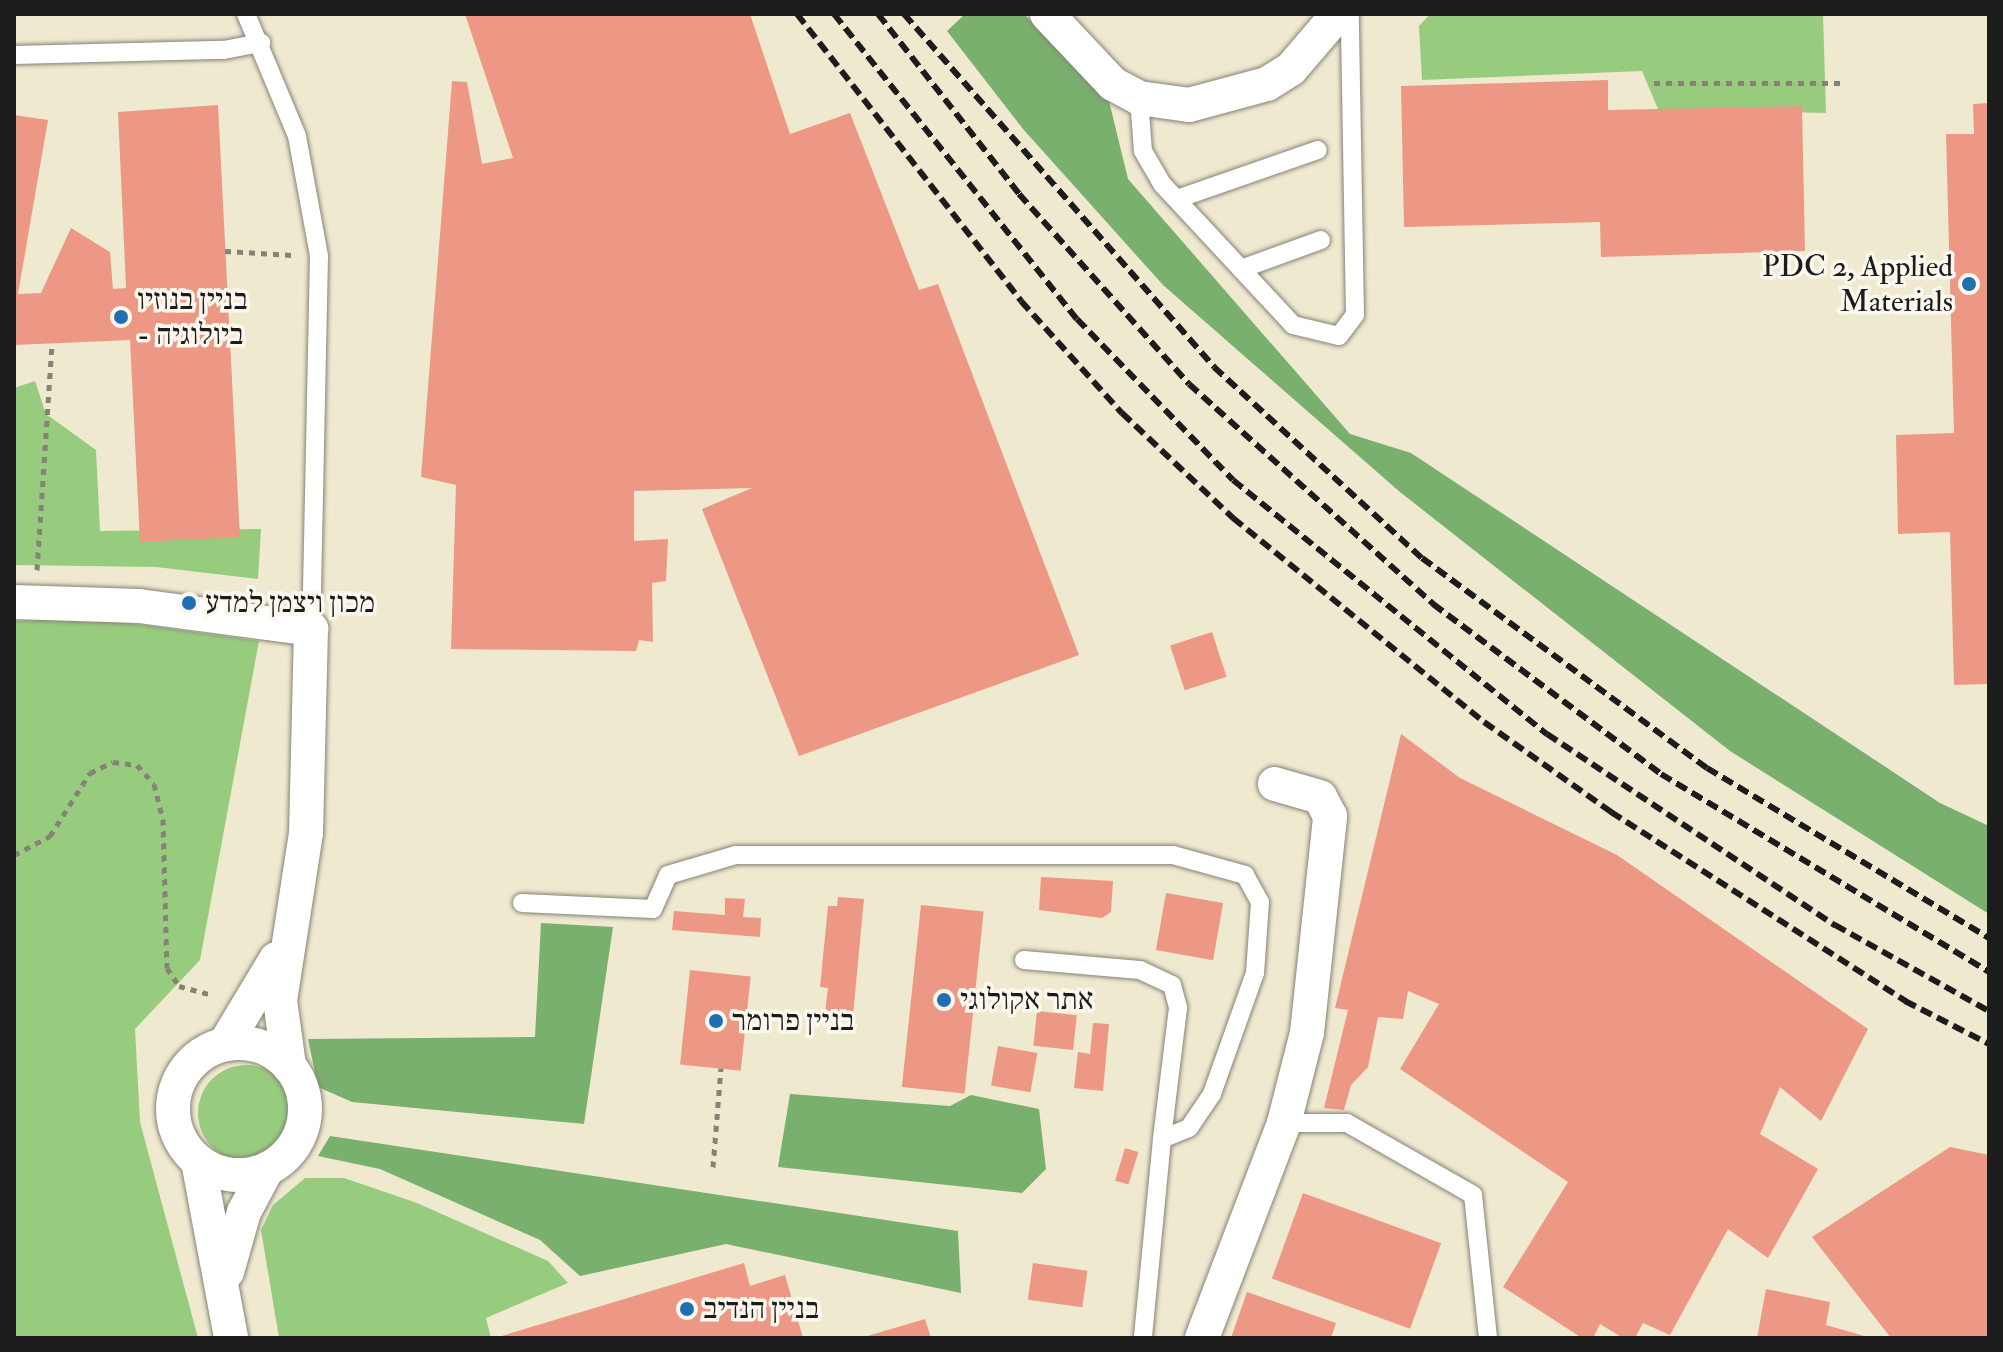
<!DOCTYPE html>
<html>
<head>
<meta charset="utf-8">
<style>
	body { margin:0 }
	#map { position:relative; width:2003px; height:1352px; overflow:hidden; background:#efe9d0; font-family:"IM FELL Double Pica","Frank Ruhl Libre",serif }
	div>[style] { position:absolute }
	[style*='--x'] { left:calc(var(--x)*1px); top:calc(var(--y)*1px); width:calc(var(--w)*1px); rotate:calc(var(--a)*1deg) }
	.green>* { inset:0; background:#97cc7e }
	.round { border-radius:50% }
	.forest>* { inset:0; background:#79b06d }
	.building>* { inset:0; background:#ed9785; transform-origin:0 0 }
	.path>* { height:5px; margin-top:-2.5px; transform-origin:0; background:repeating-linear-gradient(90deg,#868276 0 6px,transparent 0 12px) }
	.roads { filter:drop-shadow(0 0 2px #868276) drop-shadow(0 0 2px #868276) }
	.lane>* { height:18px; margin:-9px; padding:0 9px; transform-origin:9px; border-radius:9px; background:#fff }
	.street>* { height:34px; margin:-17px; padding:0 17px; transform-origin:17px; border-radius:17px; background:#fff }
	.street>.ring { margin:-17px; padding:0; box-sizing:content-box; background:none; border:34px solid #fff; border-radius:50% }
	.rail>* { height:6px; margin-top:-3px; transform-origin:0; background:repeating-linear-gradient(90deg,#1c1c1c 0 12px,transparent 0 18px) }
	.dots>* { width:22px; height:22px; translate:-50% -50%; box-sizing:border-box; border:4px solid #fbf7ec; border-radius:50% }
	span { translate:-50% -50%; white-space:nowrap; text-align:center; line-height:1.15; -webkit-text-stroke:7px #fbf7ec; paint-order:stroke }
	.poi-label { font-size:30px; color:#1c1c1c }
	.right { translate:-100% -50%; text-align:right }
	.left { translate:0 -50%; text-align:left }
	.frame { position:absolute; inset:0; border:16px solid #1c1c1c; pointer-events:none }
</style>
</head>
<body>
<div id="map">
	<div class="green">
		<i style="clip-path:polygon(1430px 14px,1823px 14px,1826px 113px,1658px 109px,1642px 71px,1422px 80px,1419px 26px)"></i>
		<i style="clip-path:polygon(35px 381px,46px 414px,96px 450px,100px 531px,261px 529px,258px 579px,156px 567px,14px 565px,14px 388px)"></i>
		<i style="clip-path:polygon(92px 618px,259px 641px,200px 960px,135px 1029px,140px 1122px,198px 1338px,14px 1338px,14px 621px)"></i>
		<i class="round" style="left:198px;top:1065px;width:96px;height:96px"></i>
		<i style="clip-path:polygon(305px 1178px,344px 1178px,417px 1203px,548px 1261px,568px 1283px,486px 1318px,491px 1338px,279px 1338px,261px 1230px,273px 1205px)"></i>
	</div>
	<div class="forest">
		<i style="clip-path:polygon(965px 14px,1024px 14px,1109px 101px,1128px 179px,1350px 434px,1411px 453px,1940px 803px,1989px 826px,1989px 914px,1730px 751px,1400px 492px,1163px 285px,1023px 129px,947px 31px)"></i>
		<i style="clip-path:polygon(541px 923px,613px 927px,584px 1124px,352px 1102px,318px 1087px,308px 1039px,535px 1037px)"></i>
		<i style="clip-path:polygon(790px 1094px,950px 1106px,971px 1095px,1039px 1109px,1046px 1169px,1022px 1193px,778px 1167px)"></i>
		<i style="clip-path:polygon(330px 1136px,958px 1231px,961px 1293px,726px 1244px,580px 1276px,540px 1240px,380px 1169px,318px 1156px)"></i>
	</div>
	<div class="building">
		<i style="clip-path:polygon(465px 14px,750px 14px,790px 134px,850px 113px,919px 290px,938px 284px,1079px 655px,799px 756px,702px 509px,752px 488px,634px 491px,634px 541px,668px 539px,666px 581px,652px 583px,653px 642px,639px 640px,636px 651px,451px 649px,456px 485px,421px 477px,452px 81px,467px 82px,482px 164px,513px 158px)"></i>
		<i style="clip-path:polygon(1608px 80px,1608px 110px,1802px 106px,1805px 251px,1601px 257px,1600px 222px,1404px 227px,1401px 86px)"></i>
		<i style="clip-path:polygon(1989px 103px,1989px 684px,1954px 685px,1950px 532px,1898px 534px,1896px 435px,1954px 433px,1946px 134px,1974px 134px,1973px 104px)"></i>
		<i style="clip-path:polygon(218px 105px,240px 537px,140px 542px,130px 340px,14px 345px,14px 115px,48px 120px,18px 294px,41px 293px,71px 228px,110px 252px,113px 289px,126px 288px,118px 112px)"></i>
		<i style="left:1212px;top:632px;width:47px;height:44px;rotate:72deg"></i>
		<i style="clip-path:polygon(1401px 734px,1460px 778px,1617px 855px,1868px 1029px,1821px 1121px,1780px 1087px,1760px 1134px,1818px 1169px,1768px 1258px,1728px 1229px,1670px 1335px,1643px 1323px,1635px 1338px,1623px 1338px,1600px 1324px,1593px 1338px,1582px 1338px,1503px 1287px,1568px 1182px,1400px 1069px,1439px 1004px,1408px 991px,1403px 1019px,1378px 1017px,1368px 1067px,1351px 1085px,1344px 1110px,1324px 1108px,1348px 1010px,1335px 1008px)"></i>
		<i style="clip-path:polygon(1041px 877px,1113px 881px,1111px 912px,1102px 918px,1039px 910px)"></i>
		<i style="left:1166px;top:893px;width:58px;height:58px;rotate:10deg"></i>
		<i style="clip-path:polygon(838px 897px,864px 899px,853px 1015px,825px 1013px,828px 988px,820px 987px,828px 906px,837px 906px)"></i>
		<i style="clip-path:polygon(725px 898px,745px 899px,743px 917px,761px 918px,760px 937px,672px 930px,674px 911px,725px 915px)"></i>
		<i style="left:921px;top:905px;width:63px;height:183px;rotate:6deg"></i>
		<i style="left:690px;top:970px;width:61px;height:95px;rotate:6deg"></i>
		<i style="left:1037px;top:1011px;width:40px;height:35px;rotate:6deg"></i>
		<i style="clip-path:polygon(1093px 1023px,1109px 1024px,1103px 1091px,1074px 1088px,1078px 1052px,1090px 1054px)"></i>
		<i style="left:998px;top:1046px;width:40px;height:40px;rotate:10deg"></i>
		<i style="clip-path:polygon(1950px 1147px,1989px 1155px,1989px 1338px,1891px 1338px,1812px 1237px)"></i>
		<i style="left:1125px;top:1148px;width:14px;height:34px;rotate:17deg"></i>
		<i style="left:1303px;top:1193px;width:147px;height:91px;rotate:20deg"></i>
		<i style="clip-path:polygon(744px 1263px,750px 1286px,785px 1275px,803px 1338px,495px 1338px)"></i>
		<i style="left:1033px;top:1263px;width:55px;height:37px;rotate:8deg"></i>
		<i style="clip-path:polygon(1766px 1289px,1830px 1302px,1826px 1325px,1871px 1338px,1757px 1338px)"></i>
		<i style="clip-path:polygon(1247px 1292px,1336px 1323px,1331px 1338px,1231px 1338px)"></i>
		<i style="clip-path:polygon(925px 1319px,931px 1338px,864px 1338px,864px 1337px)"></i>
	</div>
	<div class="path">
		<i style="--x:1654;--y:83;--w:186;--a:0"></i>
		<i style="--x:225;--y:251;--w:67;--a:3.4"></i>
		<i style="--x:37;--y:570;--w:227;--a:-86.2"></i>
		<i style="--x:14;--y:855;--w:41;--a:-27.8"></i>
		<i style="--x:50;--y:836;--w:75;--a:-57.6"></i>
		<i style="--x:90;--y:773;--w:25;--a:-26"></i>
		<i style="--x:113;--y:762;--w:24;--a:7"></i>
		<i style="--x:137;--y:765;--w:25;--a:48"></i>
		<i style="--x:154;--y:784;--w:36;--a:76"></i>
		<i style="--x:163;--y:819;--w:149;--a:88.5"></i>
		<i style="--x:167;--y:968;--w:22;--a:56"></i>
		<i style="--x:179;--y:986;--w:35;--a:15"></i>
		<i style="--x:713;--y:1167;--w:99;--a:-85.4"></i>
	</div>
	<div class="roads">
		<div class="lane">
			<i style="--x:246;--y:14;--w:132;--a:67.3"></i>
			<i style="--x:297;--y:136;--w:122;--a:79.6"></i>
			<i style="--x:319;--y:256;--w:373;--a:91.2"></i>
			<i style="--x:14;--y:55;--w:210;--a:-1.4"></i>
			<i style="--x:224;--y:50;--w:38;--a:-11"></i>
			<i style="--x:1139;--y:98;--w:53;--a:85.7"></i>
			<i style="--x:1143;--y:151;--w:39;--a:60"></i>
			<i style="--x:1163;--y:185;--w:191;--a:47.1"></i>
			<i style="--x:1293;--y:325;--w:47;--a:13.4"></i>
			<i style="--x:1339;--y:336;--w:26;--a:-53"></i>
			<i style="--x:1355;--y:315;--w:301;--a:-91"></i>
			<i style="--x:1177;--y:199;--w:149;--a:-19.2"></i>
			<i style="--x:1241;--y:269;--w:85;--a:-19.9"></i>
			<i style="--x:522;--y:903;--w:131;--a:2.6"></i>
			<i style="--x:653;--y:909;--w:37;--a:-66"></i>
			<i style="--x:668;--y:875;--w:71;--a:-16.4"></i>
			<i style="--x:736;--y:855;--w:437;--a:0"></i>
			<i style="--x:1173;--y:855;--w:75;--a:15.5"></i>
			<i style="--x:1245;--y:875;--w:31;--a:61"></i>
			<i style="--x:1260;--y:902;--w:71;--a:94"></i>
			<i style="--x:1255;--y:973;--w:128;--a:109.6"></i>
			<i style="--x:1212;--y:1094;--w:41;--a:124.1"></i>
			<i style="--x:1189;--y:1128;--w:29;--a:158"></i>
			<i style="--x:1162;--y:1139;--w:200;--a:95.5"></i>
			<i style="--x:1024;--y:960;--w:116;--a:4.9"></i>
			<i style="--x:1140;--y:970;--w:35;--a:25"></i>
			<i style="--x:1172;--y:985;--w:24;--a:75"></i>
			<i style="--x:1178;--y:1008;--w:132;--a:97"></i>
			<i style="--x:1284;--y:1123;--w:63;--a:0"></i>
			<i style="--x:1347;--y:1123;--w:145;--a:29.7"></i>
			<i style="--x:1473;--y:1195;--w:144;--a:84"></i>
		</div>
		<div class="street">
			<i style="--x:1047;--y:14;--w:96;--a:46.7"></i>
			<i style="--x:1113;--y:84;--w:30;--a:28"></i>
			<i style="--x:1139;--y:98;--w:50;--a:8"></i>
			<i style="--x:1189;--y:105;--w:81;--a:-15.1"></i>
			<i style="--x:1267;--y:84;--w:28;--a:-32"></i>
			<i style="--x:1291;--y:69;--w:72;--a:-49.5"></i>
			<i style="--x:14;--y:602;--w:125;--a:1.8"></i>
			<i style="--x:139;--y:606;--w:174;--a:7.6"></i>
			<i style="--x:311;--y:629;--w:204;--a:91.4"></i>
			<i style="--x:306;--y:833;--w:169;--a:98.8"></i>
			<i style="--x:280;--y:1000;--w:67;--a:82.2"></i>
			<i class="ring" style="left:173px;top:1043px;width:98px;height:98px"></i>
			<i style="--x:225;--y:1044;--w:99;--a:-59"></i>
			<i style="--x:198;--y:1161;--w:180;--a:79.4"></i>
			<i style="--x:227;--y:1272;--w:62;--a:-74.2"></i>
			<i style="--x:244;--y:1212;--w:49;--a:-61.9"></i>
			<i style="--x:1202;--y:1338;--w:230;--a:-69.1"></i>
			<i style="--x:1284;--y:1123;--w:93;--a:-75.7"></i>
			<i style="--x:1307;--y:1033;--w:218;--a:-83.9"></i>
			<i style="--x:1330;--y:816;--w:21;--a:-118"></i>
			<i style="--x:1320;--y:797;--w:47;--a:-163.9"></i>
		</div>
	</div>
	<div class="rail">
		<i style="--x:797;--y:14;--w:364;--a:52"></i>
		<i style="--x:1021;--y:301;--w:151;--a:48"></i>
		<i style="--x:1122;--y:413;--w:153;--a:43.4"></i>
		<i style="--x:1233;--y:518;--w:323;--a:39.1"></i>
		<i style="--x:1484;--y:722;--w:156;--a:35.3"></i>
		<i style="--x:1611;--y:812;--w:350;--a:32.7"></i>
		<i style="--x:1905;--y:1001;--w:94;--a:27.1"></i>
		<i style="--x:834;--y:14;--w:390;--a:51.5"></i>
		<i style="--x:1077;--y:319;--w:224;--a:45.9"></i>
		<i style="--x:1233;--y:480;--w:404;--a:39"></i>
		<i style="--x:1547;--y:734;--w:346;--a:33.6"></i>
		<i style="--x:1835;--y:925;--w:176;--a:29.2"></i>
		<i style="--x:878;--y:14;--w:229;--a:51.9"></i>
		<i style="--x:1019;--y:194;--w:255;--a:48.2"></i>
		<i style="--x:1189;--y:384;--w:329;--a:42"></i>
		<i style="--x:1433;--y:604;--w:284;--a:36.7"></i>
		<i style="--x:1661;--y:774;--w:383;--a:31.1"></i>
		<i style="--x:904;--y:14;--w:470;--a:48.7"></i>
		<i style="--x:1214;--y:367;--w:282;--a:42.6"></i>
		<i style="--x:1422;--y:558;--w:354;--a:36.4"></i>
		<i style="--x:1707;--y:768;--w:329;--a:31.1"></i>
	</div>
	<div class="dots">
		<i style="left:1969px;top:284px;background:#1f6fb2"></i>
		<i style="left:121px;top:317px;background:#1f6fb2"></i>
		<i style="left:189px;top:603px;background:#1f6fb2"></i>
		<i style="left:944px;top:1000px;background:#1f6fb2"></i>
		<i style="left:716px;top:1021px;background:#1f6fb2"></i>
		<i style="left:687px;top:1309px;background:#1f6fb2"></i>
	</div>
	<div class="poi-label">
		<span class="right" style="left:1953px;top:284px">PDC 2, Applied<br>Materials</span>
		<span class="left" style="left:137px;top:317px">בניין בנוזיו<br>- ביולוגיה</span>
		<span class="left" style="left:205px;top:603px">מכון ויצמן למדע</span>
		<span class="left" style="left:960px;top:1000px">אתר אקולוגי</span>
		<span class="left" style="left:732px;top:1021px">בניין פרומר</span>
		<span class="left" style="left:703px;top:1309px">בניין הנדיב</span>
	</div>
	<div class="frame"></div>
</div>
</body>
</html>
